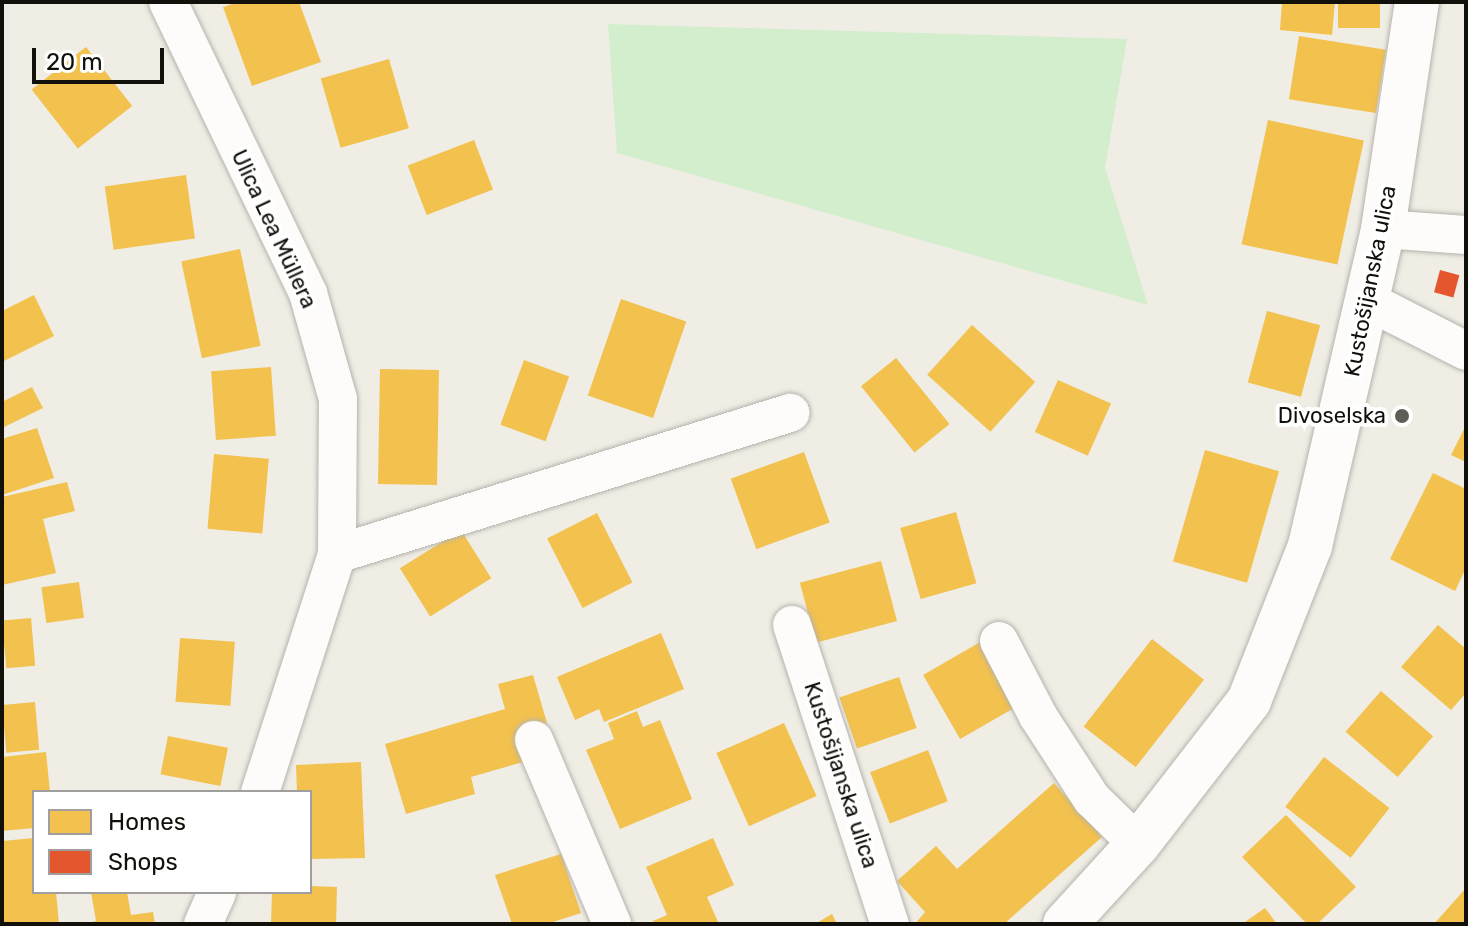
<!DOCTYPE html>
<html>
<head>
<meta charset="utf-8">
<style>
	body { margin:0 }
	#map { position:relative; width:1468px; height:926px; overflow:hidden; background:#efede4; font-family:Rubik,sans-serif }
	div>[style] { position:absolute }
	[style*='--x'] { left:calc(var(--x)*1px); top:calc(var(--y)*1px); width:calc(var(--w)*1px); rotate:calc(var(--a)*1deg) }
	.green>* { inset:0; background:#d2eecc }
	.homes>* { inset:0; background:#f2c14e; transform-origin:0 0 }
	.shops>* { inset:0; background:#e4572e; transform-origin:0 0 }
	.roads { filter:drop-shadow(0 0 2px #b5b3ac) drop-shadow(0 0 2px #b5b3ac) }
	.street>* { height:38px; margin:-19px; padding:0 19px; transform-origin:19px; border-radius:19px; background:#fdfcfb }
	.secondary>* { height:44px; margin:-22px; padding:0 22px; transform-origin:22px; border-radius:22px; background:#fdfcfb }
	.dots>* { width:22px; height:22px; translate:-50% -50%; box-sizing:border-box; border:4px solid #fff; border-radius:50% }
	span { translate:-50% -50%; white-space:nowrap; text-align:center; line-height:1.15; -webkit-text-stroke:8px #fff; paint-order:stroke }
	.street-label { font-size:22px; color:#11100a }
	.poi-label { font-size:22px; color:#11100a }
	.right { translate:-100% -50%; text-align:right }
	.frame { position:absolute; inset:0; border:4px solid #11100a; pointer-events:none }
	.legend { position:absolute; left:32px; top:790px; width:280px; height:104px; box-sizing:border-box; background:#fff; border:2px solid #a09f9d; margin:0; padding:10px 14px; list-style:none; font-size:24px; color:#11100a }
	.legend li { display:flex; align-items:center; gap:16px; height:40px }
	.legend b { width:40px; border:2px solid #a09f9d }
	.scale { position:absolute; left:32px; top:48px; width:132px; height:36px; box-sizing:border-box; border:4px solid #11100a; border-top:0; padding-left:10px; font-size:24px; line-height:28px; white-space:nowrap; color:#11100a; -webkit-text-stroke:6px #fff; paint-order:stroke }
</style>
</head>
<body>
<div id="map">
	<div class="green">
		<i style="clip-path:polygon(608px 24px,1127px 39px,1105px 168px,1148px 305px,617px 153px)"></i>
	</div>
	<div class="homes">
		<i style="clip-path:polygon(238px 2px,299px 2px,321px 62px,252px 86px,223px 7px)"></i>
		<i style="clip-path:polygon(1282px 2px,1335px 2px,1332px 35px,1280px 30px)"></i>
		<i style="left:1338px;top:2px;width:42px;height:26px"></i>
		<i style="left:1299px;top:36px;width:88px;height:64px;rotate:9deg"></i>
		<i style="left:86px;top:47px;width:75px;height:69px;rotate:52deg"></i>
		<i style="left:389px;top:59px;width:72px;height:71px;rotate:74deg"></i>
		<i style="left:1268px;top:120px;width:98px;height:127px;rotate:12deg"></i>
		<i style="left:474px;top:140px;width:53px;height:71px;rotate:69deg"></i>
		<i style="left:186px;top:175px;width:64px;height:82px;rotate:82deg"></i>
		<i style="left:240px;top:249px;width:99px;height:60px;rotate:78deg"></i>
		<i style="clip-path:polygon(34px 295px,54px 336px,2px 362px,2px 311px)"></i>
		<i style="left:621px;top:299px;width:69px;height:102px;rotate:19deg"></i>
		<i style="left:1267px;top:311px;width:55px;height:74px;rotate:15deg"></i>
		<i style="left:972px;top:325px;width:85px;height:67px;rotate:42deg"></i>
		<i style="left:896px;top:358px;width:85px;height:45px;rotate:51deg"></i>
		<i style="left:524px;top:360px;width:48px;height:69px;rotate:20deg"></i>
		<i style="left:271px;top:367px;width:69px;height:60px;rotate:86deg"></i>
		<i style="left:380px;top:369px;width:59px;height:115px;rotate:1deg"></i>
		<i style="left:1058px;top:380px;width:58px;height:57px;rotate:24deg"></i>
		<i style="clip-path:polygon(32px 387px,43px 408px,2px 428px,2px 402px)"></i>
		<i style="clip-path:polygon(1466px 425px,1466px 462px,1451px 455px)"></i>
		<i style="clip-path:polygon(37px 428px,54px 478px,2px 495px,2px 439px)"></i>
		<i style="left:1205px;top:450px;width:77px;height:116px;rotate:16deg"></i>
		<i style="left:804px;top:452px;width:75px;height:78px;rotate:70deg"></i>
		<i style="left:214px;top:454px;width:55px;height:75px;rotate:5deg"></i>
		<i style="clip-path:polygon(1433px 473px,1466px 489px,1466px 568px,1455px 591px,1390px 559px)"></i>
		<i style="clip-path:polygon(67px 482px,75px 511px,43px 519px,56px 573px,2px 585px,2px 497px)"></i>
		<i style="left:956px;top:512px;width:74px;height:58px;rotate:74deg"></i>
		<i style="left:597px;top:513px;width:78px;height:56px;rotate:63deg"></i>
		<i style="left:461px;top:530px;width:57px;height:72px;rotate:58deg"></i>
		<i style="left:881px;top:561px;width:62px;height:84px;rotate:75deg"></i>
		<i style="left:79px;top:582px;width:36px;height:38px;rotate:82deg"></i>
		<i style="left:31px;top:618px;width:48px;height:29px;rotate:85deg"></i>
		<i style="clip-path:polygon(1438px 625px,1466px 649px,1466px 693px,1451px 710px,1401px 667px)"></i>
		<i style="clip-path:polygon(661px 633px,684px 689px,604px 722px,599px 709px,575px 720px,557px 677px)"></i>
		<i style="left:180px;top:638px;width:55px;height:64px;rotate:4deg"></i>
		<i style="left:1152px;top:639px;width:66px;height:111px;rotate:38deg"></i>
		<i style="left:982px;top:641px;width:74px;height:68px;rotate:60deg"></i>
		<i style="clip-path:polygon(533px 675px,547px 723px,521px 731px,530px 760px,471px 777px,475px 794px,406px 814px,385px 744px,505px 709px,498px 684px)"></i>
		<i style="left:899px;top:677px;width:54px;height:63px;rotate:71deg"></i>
		<i style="left:1381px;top:691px;width:69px;height:54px;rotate:41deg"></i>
		<i style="left:35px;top:702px;width:48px;height:33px;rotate:85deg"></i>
		<i style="clip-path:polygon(637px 711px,643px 727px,660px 720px,692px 799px,620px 829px,586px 750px,614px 739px,608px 723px)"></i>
		<i style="left:784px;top:723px;width:80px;height:74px;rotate:66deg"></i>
		<i style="left:168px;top:736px;width:61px;height:39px;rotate:11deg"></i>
		<i style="left:928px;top:750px;width:55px;height:62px;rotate:69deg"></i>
		<i style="clip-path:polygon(46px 752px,50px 792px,34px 792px,34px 828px,2px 831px,2px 757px)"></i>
		<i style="left:1324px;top:757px;width:83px;height:63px;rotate:38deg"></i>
		<i style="clip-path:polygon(361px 762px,365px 858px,310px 859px,310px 792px,297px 792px,296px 765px)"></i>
		<i style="clip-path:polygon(1054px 783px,1102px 837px,1004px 924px,915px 924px,925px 912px,897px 881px,936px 846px,957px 869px)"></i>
		<i style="clip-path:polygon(1286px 815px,1356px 887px,1317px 924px,1307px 924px,1242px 857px)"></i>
		<i style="clip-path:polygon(34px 838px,34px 892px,56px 892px,59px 924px,2px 924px,2px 841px)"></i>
		<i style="clip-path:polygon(713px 838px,734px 885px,707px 897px,719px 924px,655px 924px,653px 921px,667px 915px,646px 867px)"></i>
		<i style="clip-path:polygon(561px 854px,581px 913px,547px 924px,512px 924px,495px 875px)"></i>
		<i style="clip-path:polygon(310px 886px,337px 887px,336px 924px,271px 924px,272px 892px,310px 892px)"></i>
		<i style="clip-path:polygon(1466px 888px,1466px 924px,1434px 924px)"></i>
		<i style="clip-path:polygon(91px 892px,127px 892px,131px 915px,153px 912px,155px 924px,85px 924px,96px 921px)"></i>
		<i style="clip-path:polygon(1265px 908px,1277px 924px,1242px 924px)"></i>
		<i style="clip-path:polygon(832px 914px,837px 924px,815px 924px)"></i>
	</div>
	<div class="shops">
		<i style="left:1440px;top:270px;width:20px;height:23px;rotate:15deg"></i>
	</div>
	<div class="roads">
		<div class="street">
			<i style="--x:168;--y:2;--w:323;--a:64.3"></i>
			<i style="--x:308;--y:293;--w:110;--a:74.2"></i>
			<i style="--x:338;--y:399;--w:155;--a:90.4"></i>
			<i style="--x:337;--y:554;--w:250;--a:107.9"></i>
			<i style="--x:1383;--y:229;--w:83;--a:4.1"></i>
			<i style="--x:1366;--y:300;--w:112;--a:27"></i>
			<i style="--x:337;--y:554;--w:475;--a:-17.3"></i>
			<i style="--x:792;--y:625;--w:315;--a:71.9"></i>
			<i style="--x:999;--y:641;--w:85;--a:62.5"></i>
			<i style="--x:1038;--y:716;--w:99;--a:57"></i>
			<i style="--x:1092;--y:799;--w:64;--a:44.4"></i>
			<i style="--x:534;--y:740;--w:200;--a:67"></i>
			<i style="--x:203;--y:924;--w:35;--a:-66"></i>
		</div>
		<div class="secondary">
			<i style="--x:1065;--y:924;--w:108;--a:-47.6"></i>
			<i style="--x:1138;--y:844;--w:181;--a:-52.2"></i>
			<i style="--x:1249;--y:701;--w:167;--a:-68.5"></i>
			<i style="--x:1310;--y:546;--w:325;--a:-77"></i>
			<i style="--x:1383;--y:229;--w:230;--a:-81.5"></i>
		</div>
	</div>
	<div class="dots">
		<i style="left:1402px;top:416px;background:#5f5d56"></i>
	</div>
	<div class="street-label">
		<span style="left:274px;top:229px;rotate:65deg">Ulica Lea Müllera</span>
		<span style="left:1370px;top:281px;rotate:-79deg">Kustošijanska ulica</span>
		<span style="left:841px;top:775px;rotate:72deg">Kustošijanska ulica</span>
	</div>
	<div class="poi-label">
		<span class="right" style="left:1386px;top:416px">Divoselska</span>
	</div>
	<div class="frame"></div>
	<ul class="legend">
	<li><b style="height:22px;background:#f2c14e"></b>Homes</li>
	<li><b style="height:22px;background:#e4572e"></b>Shops</li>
	</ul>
	<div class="scale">20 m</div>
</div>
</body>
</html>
